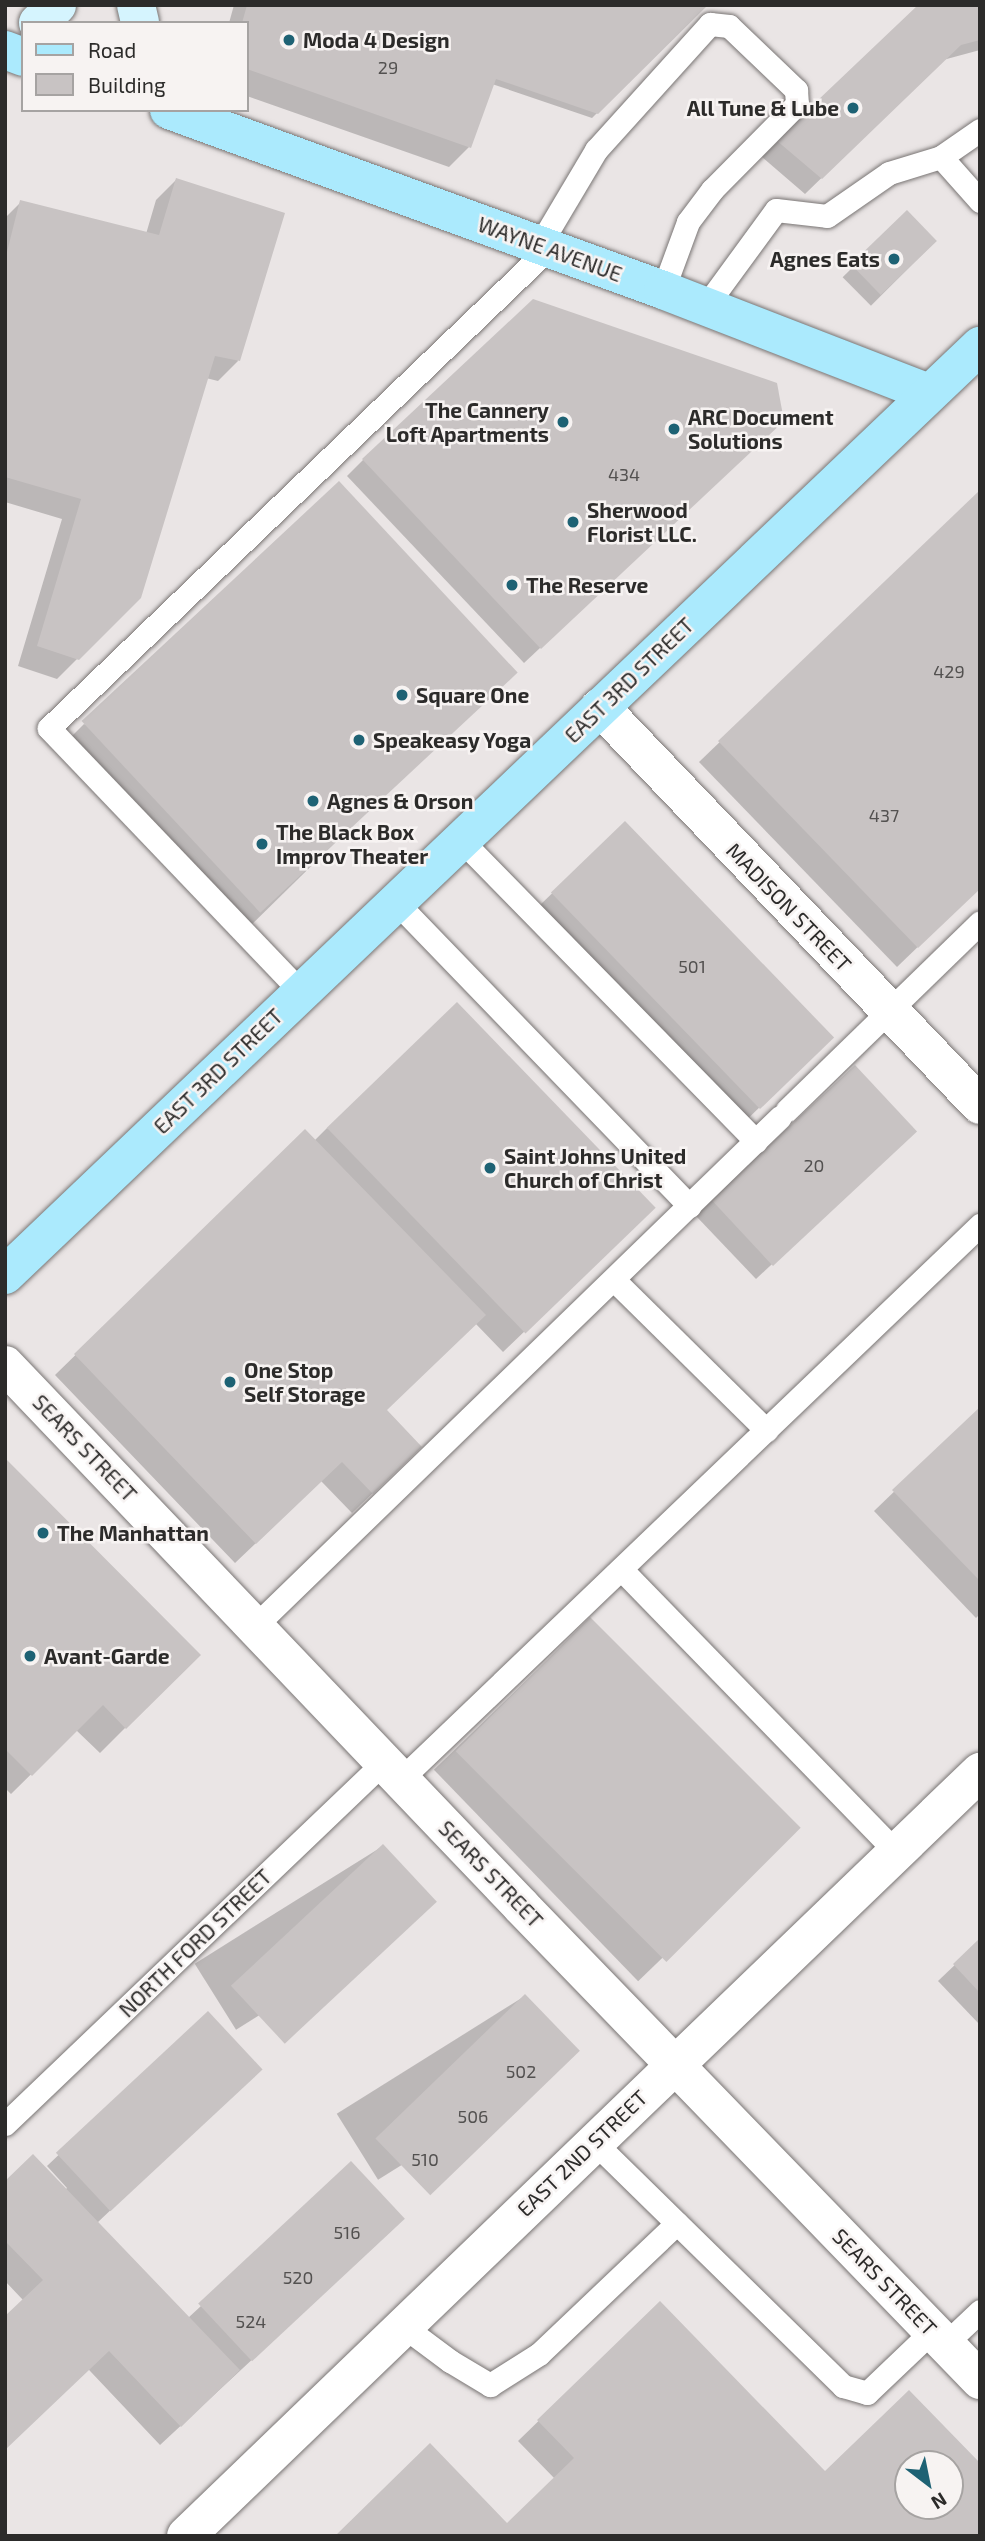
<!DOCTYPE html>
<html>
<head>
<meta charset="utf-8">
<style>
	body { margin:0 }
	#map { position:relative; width:985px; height:2541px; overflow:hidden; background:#eae5e5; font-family:"Exo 2",sans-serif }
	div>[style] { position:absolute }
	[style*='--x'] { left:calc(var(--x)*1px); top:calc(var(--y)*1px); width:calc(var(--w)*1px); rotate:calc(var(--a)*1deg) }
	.shadow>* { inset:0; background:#0003; transform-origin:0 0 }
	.building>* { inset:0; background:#c8c3c3; transform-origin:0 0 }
	.roads { filter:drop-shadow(0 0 2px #797574) drop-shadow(0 0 2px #797574) }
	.lane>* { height:23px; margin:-11.5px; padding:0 11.5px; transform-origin:11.5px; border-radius:11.5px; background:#fff }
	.street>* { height:38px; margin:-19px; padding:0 19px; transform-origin:19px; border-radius:19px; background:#fff }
	.secondary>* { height:38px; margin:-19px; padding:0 19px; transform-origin:19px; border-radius:19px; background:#d5f4fe }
	.primary>* { height:38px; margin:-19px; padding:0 19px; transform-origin:19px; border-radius:19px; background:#abeafd }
	.dots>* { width:19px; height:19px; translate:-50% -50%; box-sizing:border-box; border:4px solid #f7f3f2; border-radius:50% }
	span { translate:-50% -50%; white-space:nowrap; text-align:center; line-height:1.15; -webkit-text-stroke:5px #f7f3f2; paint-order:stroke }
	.number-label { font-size:18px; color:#535150 }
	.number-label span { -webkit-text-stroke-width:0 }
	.poi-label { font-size:21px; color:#2c2b2a; font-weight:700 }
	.left { translate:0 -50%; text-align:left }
	.right { translate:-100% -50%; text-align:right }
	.street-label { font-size:21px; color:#2c2b2a }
	.frame { position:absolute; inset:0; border:7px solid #2c2b2a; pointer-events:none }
	.legend { position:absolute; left:21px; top:21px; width:228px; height:91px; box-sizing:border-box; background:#f7f3f2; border:2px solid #a6a3a2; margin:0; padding:9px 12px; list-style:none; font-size:21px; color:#2c2b2a }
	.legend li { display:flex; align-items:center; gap:14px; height:35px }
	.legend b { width:35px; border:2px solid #a6a3a2 }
	.north { position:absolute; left:894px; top:2450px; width:70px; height:70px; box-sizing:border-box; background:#f7f3f2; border:2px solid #a6a3a2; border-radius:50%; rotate:148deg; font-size:19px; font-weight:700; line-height:28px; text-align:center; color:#2c2b2a }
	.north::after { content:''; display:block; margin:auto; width:24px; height:32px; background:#1e6274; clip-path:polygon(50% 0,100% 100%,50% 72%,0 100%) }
</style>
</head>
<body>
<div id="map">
	<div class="shadow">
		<i style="clip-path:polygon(234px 5px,706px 5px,592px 118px,492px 84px,469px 147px,449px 167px,247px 96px,247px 23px,229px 23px)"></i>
		<i style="clip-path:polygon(980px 5px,980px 50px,943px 60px,805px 194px,762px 157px,778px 141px)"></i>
		<i style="clip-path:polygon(176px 180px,238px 361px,218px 381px,206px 378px,139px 597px,57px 679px,18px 666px,62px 519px,5px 502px,5px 218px,21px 202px,146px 234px,156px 200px)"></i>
		<i style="left:907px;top:213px;width:40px;height:91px;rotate:45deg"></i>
		<i style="clip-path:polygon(756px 446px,524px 663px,347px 476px,363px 460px)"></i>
		<i style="clip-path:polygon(980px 492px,980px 887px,897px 967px,699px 762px)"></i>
		<i style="clip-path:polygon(84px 724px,350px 828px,245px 931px,64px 744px)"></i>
		<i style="left:624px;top:824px;width:298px;height:129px;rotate:46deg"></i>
		<i style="clip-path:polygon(327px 1128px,632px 1228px,503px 1352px,475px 1323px,385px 1410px,400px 1467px,352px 1513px,321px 1481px,235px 1563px,55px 1375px,305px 1131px,314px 1141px)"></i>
		<i style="clip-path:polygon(898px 1147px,756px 1279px,696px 1216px,712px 1200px)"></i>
		<i style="clip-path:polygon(980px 1409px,980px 1614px,976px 1618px,874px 1511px)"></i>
		<i style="clip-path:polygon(5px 1460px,198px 1655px,100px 1753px,76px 1730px,11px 1794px,5px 1788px)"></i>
		<i style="left:590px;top:1619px;width:294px;height:217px;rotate:46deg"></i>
		<i style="left:383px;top:1846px;width:78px;height:222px;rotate:58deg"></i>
		<i style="clip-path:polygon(980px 1941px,980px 2025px,938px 1981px)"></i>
		<i style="left:525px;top:1996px;width:78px;height:222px;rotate:58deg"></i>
		<i style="clip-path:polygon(208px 2013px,249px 2079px,97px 2223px,188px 2318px,201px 2306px,392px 2230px,160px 2445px,5px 2281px,5px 2183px,65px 2190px,67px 2188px,47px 2166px)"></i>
		<i style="clip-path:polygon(evenodd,660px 2303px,825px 2473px,909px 2392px,980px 2465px,980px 2536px,507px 2526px,555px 2479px,518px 2441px,660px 2303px,908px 2464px,950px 2464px,950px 2506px,908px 2506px,908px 2464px)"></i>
	</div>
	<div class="building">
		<i style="clip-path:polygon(247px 5px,708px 5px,598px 114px,496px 79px,471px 148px,247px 69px,247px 23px,242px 23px)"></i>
		<i style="clip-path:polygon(918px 5px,980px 5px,980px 40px,961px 45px,822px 179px,776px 140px)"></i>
		<i style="clip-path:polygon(176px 178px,285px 213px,240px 361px,215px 356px,141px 598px,79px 660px,37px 646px,81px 499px,5px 477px,5px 260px,20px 200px,159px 235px)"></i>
		<i style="left:907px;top:210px;width:43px;height:78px;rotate:46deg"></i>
		<i style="clip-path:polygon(533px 299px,777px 383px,784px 421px,541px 649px,362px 459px)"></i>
		<i style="left:339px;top:481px;width:262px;height:352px;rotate:47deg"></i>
		<i style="clip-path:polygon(980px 490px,980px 889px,918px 948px,718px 741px)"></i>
		<i style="left:625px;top:821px;width:301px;height:103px;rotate:46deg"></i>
		<i style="left:457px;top:1002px;width:286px;height:181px;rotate:46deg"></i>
		<i style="left:855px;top:1065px;width:91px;height:197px;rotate:47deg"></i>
		<i style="clip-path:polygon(305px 1129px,486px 1315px,387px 1410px,422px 1447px,373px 1494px,342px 1462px,256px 1544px,74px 1354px)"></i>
		<i style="clip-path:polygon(980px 1407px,980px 1581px,892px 1490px)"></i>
		<i style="clip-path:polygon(5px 1458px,201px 1655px,126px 1729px,103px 1705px,32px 1776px,5px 1749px)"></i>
		<i style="left:590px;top:1617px;width:298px;height:190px;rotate:45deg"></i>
		<i style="left:383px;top:1844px;width:79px;height:208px;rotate:47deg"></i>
		<i style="clip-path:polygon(980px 1938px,980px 1993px,953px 1964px)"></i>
		<i style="left:525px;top:1994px;width:79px;height:208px;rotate:46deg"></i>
		<i style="left:208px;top:2011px;width:80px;height:208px;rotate:47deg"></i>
		<i style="clip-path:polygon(33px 2154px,240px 2370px,181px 2427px,109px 2351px,5px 2450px,5px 2316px,43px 2280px,5px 2241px,5px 2181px)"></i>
		<i style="left:351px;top:2161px;width:79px;height:209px;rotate:47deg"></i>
		<i style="clip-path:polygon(evenodd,660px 2301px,825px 2471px,909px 2390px,980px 2463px,980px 2536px,335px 2536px,430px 2443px,507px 2523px,574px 2458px,537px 2420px,660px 2301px,908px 2464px,950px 2464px,950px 2506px,908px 2506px,908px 2464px)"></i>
	</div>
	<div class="roads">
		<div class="lane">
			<i style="--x:980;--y:130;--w:47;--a:145.3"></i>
			<i style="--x:941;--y:157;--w:59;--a:48.4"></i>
			<i style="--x:539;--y:246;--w:112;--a:-59.3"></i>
			<i style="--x:596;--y:150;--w:170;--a:-47.9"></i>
			<i style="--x:710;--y:24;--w:19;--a:6"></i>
			<i style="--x:729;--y:26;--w:93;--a:43.7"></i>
			<i style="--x:796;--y:90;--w:14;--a:86"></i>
			<i style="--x:797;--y:104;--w:121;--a:134.7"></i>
			<i style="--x:712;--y:190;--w:40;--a:127"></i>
			<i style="--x:688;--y:222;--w:72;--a:110.2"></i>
			<i style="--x:705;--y:307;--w:120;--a:-53.8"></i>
			<i style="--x:776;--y:210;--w:51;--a:6.7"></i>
			<i style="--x:827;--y:216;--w:75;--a:-34.7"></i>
			<i style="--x:889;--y:173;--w:54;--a:-17.1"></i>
			<i style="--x:460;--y:839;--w:423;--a:45.6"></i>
			<i style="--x:395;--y:901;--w:424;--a:46"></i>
			<i style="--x:301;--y:992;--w:365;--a:-133.7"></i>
			<i style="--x:49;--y:728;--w:692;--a:-43.83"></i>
			<i style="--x:787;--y:1110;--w:269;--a:-44.2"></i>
			<i style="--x:614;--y:1280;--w:214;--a:44.6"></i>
			<i style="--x:621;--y:1569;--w:395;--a:45.8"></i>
			<i style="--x:255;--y:1626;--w:731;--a:-44.11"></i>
			<i style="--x:400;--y:1780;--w:803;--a:-43.74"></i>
			<i style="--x:5;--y:2124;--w:524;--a:-43.69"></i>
			<i style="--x:594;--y:2142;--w:349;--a:44.4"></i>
			<i style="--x:843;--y:2386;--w:25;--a:16"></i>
			<i style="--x:867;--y:2393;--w:90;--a:-43.6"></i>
			<i style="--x:403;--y:2326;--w:59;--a:36.7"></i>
			<i style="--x:450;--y:2361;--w:47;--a:31"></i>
			<i style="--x:490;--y:2385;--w:58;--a:-32.3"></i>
			<i style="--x:539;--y:2354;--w:190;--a:-43.5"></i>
			<i style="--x:945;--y:2344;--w:48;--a:-43.3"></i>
		</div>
		<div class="street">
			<i style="--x:600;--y:707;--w:550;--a:46.33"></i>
			<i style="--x:5;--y:1365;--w:748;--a:46.35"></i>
			<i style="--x:521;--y:1906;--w:660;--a:45.92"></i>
			<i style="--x:186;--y:2536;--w:1102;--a:-43.9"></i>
		</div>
		<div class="secondary">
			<i style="--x:136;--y:5;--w:18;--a:77"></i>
			<i style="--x:38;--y:23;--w:26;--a:-43"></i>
		</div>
		<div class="primary">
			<i style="--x:5;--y:50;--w:19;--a:21"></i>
			<i style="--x:169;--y:110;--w:526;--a:20.02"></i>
			<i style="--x:663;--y:290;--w:285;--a:21.2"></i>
			<i style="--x:5;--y:1275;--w:1347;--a:-43.62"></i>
		</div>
	</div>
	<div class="dots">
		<i style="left:289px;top:40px;background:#1e6274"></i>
		<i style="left:853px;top:108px;background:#1e6274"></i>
		<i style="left:894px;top:259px;background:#1e6274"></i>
		<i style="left:563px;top:422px;background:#1e6274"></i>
		<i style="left:674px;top:429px;background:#1e6274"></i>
		<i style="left:573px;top:522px;background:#1e6274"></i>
		<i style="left:512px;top:585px;background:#1e6274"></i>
		<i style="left:402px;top:695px;background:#1e6274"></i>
		<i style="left:359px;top:740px;background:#1e6274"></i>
		<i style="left:313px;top:801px;background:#1e6274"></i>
		<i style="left:262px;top:844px;background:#1e6274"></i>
		<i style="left:490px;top:1168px;background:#1e6274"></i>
		<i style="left:230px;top:1382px;background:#1e6274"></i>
		<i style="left:43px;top:1533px;background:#1e6274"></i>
		<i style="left:30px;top:1656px;background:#1e6274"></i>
	</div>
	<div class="number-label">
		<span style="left:388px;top:67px">29</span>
		<span style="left:624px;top:474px">434</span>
		<span style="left:949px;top:671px">429</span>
		<span style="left:884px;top:815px">437</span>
		<span style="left:692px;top:966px">501</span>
		<span style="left:814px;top:1165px">20</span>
		<span style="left:521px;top:2071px">502</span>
		<span style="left:473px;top:2116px">506</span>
		<span style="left:425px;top:2159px">510</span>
		<span style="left:347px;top:2232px">516</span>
		<span style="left:298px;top:2277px">520</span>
		<span style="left:251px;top:2321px">524</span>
	</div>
	<div class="poi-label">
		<span class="left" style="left:303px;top:40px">Moda 4 Design</span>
		<span class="right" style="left:839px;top:108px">All Tune &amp; Lube</span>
		<span class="right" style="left:880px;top:259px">Agnes Eats</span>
		<span class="right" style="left:549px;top:422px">The Cannery<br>Loft Apartments</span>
		<span class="left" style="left:688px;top:429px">ARC Document<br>Solutions</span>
		<span class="left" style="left:587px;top:522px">Sherwood<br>Florist LLC.</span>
		<span class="left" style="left:526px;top:585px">The Reserve</span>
		<span class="left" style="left:416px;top:695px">Square One</span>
		<span class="left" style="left:373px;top:740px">Speakeasy Yoga</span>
		<span class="left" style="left:327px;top:801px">Agnes &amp; Orson</span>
		<span class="left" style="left:276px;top:844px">The Black Box<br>Improv Theater</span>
		<span class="left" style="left:504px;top:1168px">Saint Johns United<br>Church of Christ</span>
		<span class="left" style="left:244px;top:1382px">One Stop<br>Self Storage</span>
		<span class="left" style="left:57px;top:1533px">The Manhattan</span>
		<span class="left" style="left:44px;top:1656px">Avant-Garde</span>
	</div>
	<div class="street-label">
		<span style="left:550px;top:249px;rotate:20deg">WAYNE AVENUE</span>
		<span style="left:629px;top:680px;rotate:-44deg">EAST 3RD STREET</span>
		<span style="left:789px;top:907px;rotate:46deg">MADISON STREET</span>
		<span style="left:218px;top:1071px;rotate:-44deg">EAST 3RD STREET</span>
		<span style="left:85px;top:1448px;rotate:46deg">SEARS STREET</span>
		<span style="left:491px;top:1874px;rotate:46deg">SEARS STREET</span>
		<span style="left:195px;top:1943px;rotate:-44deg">NORTH FORD STREET</span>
		<span style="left:582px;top:2153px;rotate:-44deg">EAST 2ND STREET</span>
		<span style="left:885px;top:2282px;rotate:46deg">SEARS STREET</span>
	</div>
	<div class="frame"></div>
	<ul class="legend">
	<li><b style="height:9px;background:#abeafd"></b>Road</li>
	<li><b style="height:19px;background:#c8c3c3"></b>Building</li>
	</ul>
	<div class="north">N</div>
</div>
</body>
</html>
